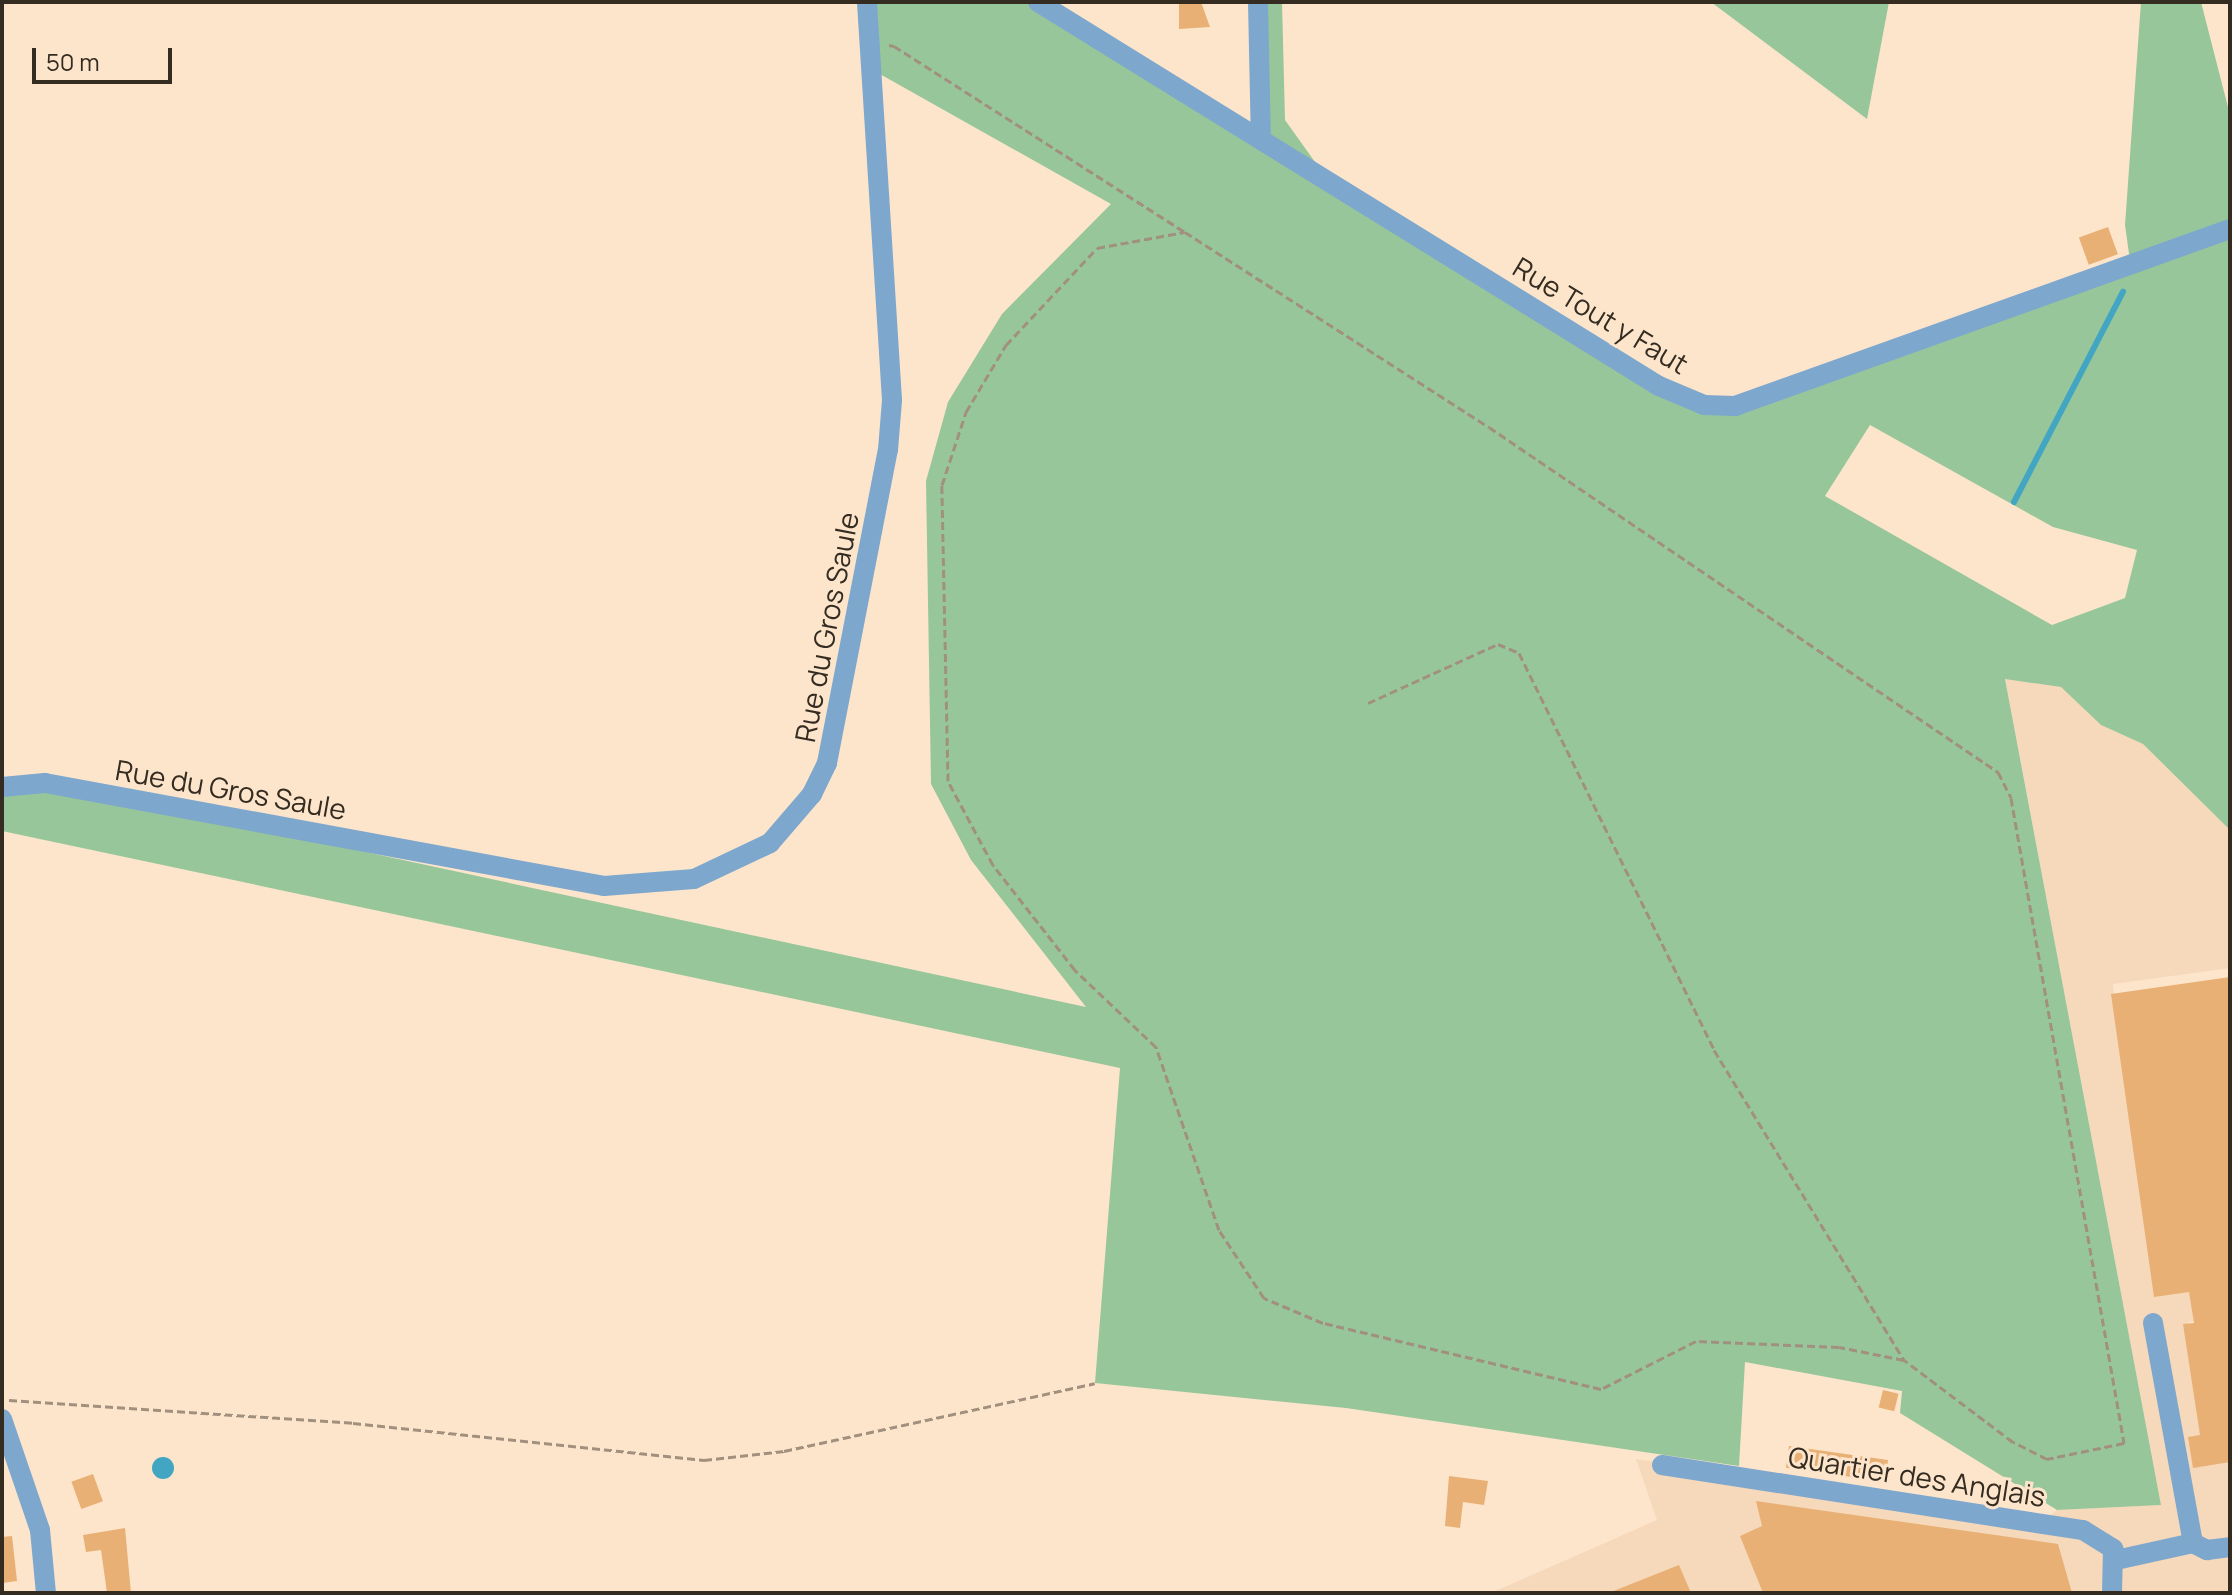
<!DOCTYPE html>
<html>
<head>
<meta charset="utf-8">
<style>
	body { margin:0 }
	#map { position:relative; width:2232px; height:1595px; overflow:hidden; background:#fde5cc; font-family:Manrope,sans-serif }
	div>[style] { position:absolute }
	[style*='--x'] { left:calc(var(--x)*1px); top:calc(var(--y)*1px); width:calc(var(--w)*1px); rotate:calc(var(--a)*1deg) }
	.built>* { inset:0; background:#f6d8ba }
	.green>* { inset:0; background:#97c69b }
	.water>* { inset:0; background:#42a6c3 }
	.round { border-radius:50% }
	.stream>* { height:6px; margin:-3px; padding:0 3px; transform-origin:3px; border-radius:3px; background:#42a6c3 }
	.building>* { inset:0; background:#e8b074; transform-origin:0 0 }
	.path>* { height:3px; margin-top:-1.5px; transform-origin:0; background:repeating-linear-gradient(90deg,#a1907e 0 8px,transparent 0 12px) }
	.minor>* { height:20px; margin:-10px; padding:0 10px; transform-origin:10px; border-radius:10px; background:#7da7cd }
	span { translate:-50% -50%; white-space:nowrap; text-align:center; line-height:1.15; -webkit-text-stroke:6px #fde5cc; paint-order:stroke }
	.street-label { font-size:28px; color:#342b21 }
	.frame { position:absolute; inset:0; border:4px solid #342b21; pointer-events:none }
	.scale { position:absolute; left:32px; top:48px; width:140px; height:36px; box-sizing:border-box; border:4px solid #342b21; border-top:0; padding-left:10px; font-size:24px; line-height:28px; white-space:nowrap; color:#342b21; -webkit-text-stroke:6px #fde5cc; paint-order:stroke }
</style>
</head>
<body>
<div id="map">
	<div class="built">
		<i style="clip-path:polygon(2005px 678px,2061px 687px,2101px 725px,2143px 744px,2230px 830px,2230px 968px,2113px 984px,2117px 1030px,2196px 1290px,2201px 1321px,2188px 1322px,2201px 1414px,2230px 1411px,2230px 1593px,1491px 1593px,1657px 1520px,1636px 1459px,2040px 1523px,2057px 1510px,2161px 1505px)"></i>
	</div>
	<div class="green">
		<i style="clip-path:polygon(evenodd,867px 2px,1038px 2px,1260px 139px,1258px 2px,1282px 2px,1285px 120px,1330px 183px,1659px 386px,1717px 407px,2131px 268px,2125px 225px,2141px 2px,2201px 2px,2230px 115px,2230px 830px,2143px 744px,2101px 725px,2061px 687px,2005px 679px,2161px 1505px,2057px 1510px,1900px 1413px,1902px 1391px,1745px 1362px,1739px 1466px,1346px 1408px,1095px 1383px,1120px 1068px,2px 831px,2px 787px,45px 783px,1086px 1007px,971px 860px,931px 784px,926px 481px,948px 402px,1002px 314px,1111px 204px,871px 69px,867px 2px,1870px 425px,2053px 527px,2137px 550px,2125px 598px,2052px 625px,1825px 496px,1870px 425px)"></i>
		<i style="clip-path:polygon(1711px 2px,1889px 2px,1867px 119px)"></i>
	</div>
	<div class="water">
		<i class="round" style="left:152px;top:1457px;width:22px;height:22px"></i>
	</div>
	<div class="stream">
		<i style="--x:2014;--y:502;--w:237;--a:-62.6"></i>
	</div>
	<div class="building">
		<i style="clip-path:polygon(1179px 2px,1201px 2px,1210px 27px,1179px 29px)"></i>
		<i style="left:2108px;top:227px;width:29px;height:31px;rotate:70deg"></i>
		<i style="clip-path:polygon(2230px 977px,2230px 1462px,2193px 1468px,2188px 1437px,2200px 1435px,2183px 1324px,2194px 1323px,2189px 1292px,2154px 1297px,2111px 994px)"></i>
		<i style="left:1883px;top:1390px;width:16px;height:18px;rotate:14deg"></i>
		<i style="left:1789px;top:1446px;width:100px;height:22px;rotate:8deg"></i>
		<i style="left:93px;top:1474px;width:29px;height:23px;rotate:70deg"></i>
		<i style="clip-path:polygon(1449px 1476px,1488px 1481px,1484px 1505px,1463px 1502px,1460px 1528px,1445px 1526px)"></i>
		<i style="clip-path:polygon(1756px 1501px,2058px 1544px,2072px 1593px,1763px 1593px,1740px 1536px,1762px 1526px)"></i>
		<i style="clip-path:polygon(125px 1528px,131px 1593px,107px 1593px,101px 1550px,86px 1552px,83px 1535px)"></i>
		<i style="clip-path:polygon(12px 1536px,17px 1581px,2px 1583px,2px 1537px)"></i>
		<i style="clip-path:polygon(1679px 1565px,1691px 1593px,1611px 1593px,1611px 1592px)"></i>
	</div>
	<div class="path">
		<i style="--x:889;--y:45;--w:5;--a:11"></i>
		<i style="--x:894;--y:46;--w:345;--a:32.6"></i>
		<i style="--x:1185;--y:232;--w:361;--a:32.7"></i>
		<i style="--x:1489;--y:427;--w:615;--a:34.13"></i>
		<i style="--x:1998;--y:772;--w:29;--a:63"></i>
		<i style="--x:2011;--y:798;--w:655;--a:80.06"></i>
		<i style="--x:2124;--y:1443;--w:79;--a:168.3"></i>
		<i style="--x:2047;--y:1459;--w:38;--a:-153"></i>
		<i style="--x:2013;--y:1442;--w:136;--a:-143"></i>
		<i style="--x:1904;--y:1360;--w:66;--a:-168.7"></i>
		<i style="--x:1839;--y:1347;--w:143;--a:-177.6"></i>
		<i style="--x:1696;--y:1341;--w:106;--a:153.2"></i>
		<i style="--x:1601;--y:1389;--w:286;--a:-166.6"></i>
		<i style="--x:1323;--y:1323;--w:64;--a:-157"></i>
		<i style="--x:1264;--y:1298;--w:82;--a:-123.5"></i>
		<i style="--x:1219;--y:1230;--w:194;--a:-109"></i>
		<i style="--x:1156;--y:1047;--w:112;--a:-136.5"></i>
		<i style="--x:1075;--y:970;--w:133;--a:-128"></i>
		<i style="--x:993;--y:865;--w:95;--a:-118.2"></i>
		<i style="--x:948;--y:781;--w:296;--a:-91.2"></i>
		<i style="--x:942;--y:485;--w:77;--a:-71.8"></i>
		<i style="--x:966;--y:412;--w:78;--a:-59.2"></i>
		<i style="--x:1006;--y:345;--w:133;--a:-46.8"></i>
		<i style="--x:1097;--y:248;--w:89;--a:-10.3"></i>
		<i style="--x:1368;--y:703;--w:143;--a:-24.4"></i>
		<i style="--x:1498;--y:644;--w:23;--a:23"></i>
		<i style="--x:1519;--y:653;--w:442;--a:63.8"></i>
		<i style="--x:1714;--y:1050;--w:364;--a:58.5"></i>
		<i style="--x:9;--y:1400;--w:345;--a:3.8"></i>
		<i style="--x:353;--y:1423;--w:353;--a:6"></i>
		<i style="--x:704;--y:1460;--w:81;--a:-6.4"></i>
		<i style="--x:784;--y:1451;--w:318;--a:-12.3"></i>
	</div>
	<div class="minor">
		<i style="--x:1038;--y:2;--w:730;--a:31.73"></i>
		<i style="--x:1659;--y:386;--w:49;--a:22.9"></i>
		<i style="--x:1704;--y:405;--w:31;--a:2"></i>
		<i style="--x:1735;--y:406;--w:526;--a:-19.68"></i>
		<i style="--x:1258;--y:2;--w:138;--a:88.8"></i>
		<i style="--x:2;--y:787;--w:43;--a:-5.3"></i>
		<i style="--x:45;--y:783;--w:568;--a:10.44"></i>
		<i style="--x:604;--y:886;--w:90;--a:-4.4"></i>
		<i style="--x:694;--y:879;--w:84;--a:-25.3"></i>
		<i style="--x:770;--y:843;--w:65;--a:-49.4"></i>
		<i style="--x:812;--y:794;--w:34;--a:-64"></i>
		<i style="--x:827;--y:763;--w:319;--a:-79"></i>
		<i style="--x:888;--y:450;--w:50;--a:-85.4"></i>
		<i style="--x:892;--y:400;--w:399;--a:-93.6"></i>
		<i style="--x:2153;--y:1323;--w:224;--a:79.7"></i>
		<i style="--x:2193;--y:1543;--w:16;--a:27"></i>
		<i style="--x:2207;--y:1550;--w:23;--a:-7"></i>
		<i style="--x:2;--y:1419;--w:117;--a:71.1"></i>
		<i style="--x:40;--y:1530;--w:63;--a:84.6"></i>
		<i style="--x:1662;--y:1465;--w:426;--a:8.8"></i>
		<i style="--x:2083;--y:1530;--w:36;--a:32"></i>
		<i style="--x:2113;--y:1549;--w:44;--a:91.3"></i>
		<i style="--x:2116;--y:1560;--w:79;--a:-12.4"></i>
	</div>
	<div class="street-label">
		<span style="left:1601px;top:315px;rotate:31deg">Rue Tout y Faut</span>
		<span style="left:826px;top:627px;rotate:-79deg">Rue du Gros Saule</span>
		<span style="left:231px;top:789px;rotate:10deg">Rue du Gros Saule</span>
		<span style="left:1917px;top:1476px;rotate:9deg">Quartier des Anglais</span>
	</div>
	<div class="frame"></div>
	<div class="scale">50 m</div>
</div>
</body>
</html>
